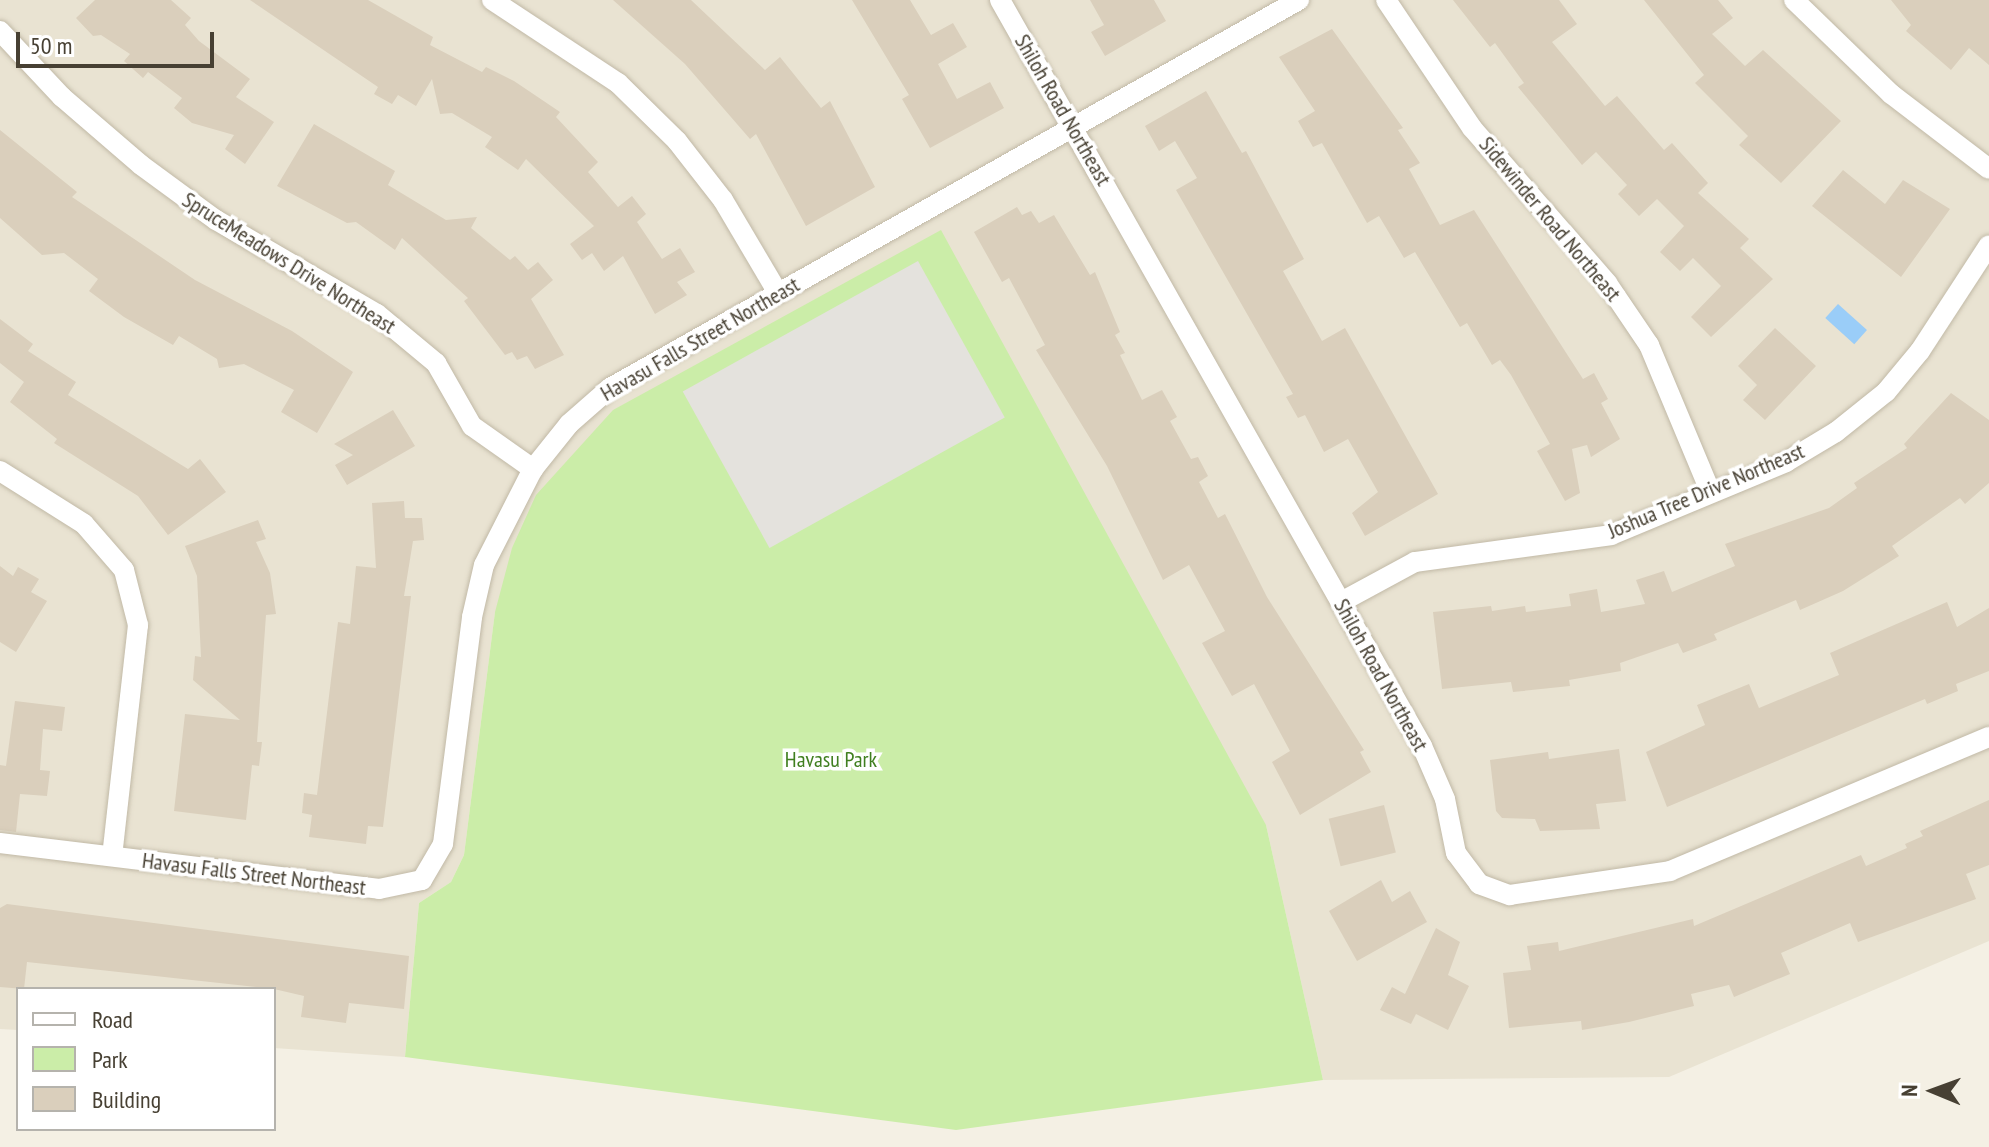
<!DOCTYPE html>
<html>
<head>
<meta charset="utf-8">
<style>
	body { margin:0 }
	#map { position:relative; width:1989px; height:1147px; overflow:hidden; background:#f4f0e4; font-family:"PT Sans Narrow",sans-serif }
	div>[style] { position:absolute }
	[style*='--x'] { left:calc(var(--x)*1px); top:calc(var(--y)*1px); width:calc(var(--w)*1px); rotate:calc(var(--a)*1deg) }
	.residential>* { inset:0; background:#e9e3d2 }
	.green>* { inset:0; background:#cbeda8 }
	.parking>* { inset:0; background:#e4e2dd; transform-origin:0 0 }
	.water>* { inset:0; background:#9acdf8; transform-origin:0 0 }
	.building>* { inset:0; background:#dacfbc; transform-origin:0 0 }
	.roads { filter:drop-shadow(0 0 2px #c1b9a6) drop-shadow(0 0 2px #c1b9a6) }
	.minor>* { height:20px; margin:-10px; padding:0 10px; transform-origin:10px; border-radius:10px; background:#fff }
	span { translate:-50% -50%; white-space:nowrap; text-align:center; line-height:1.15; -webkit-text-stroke:7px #fff; paint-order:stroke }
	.street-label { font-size:22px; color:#474033 }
	.park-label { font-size:22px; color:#407f20 }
	.legend { position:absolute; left:16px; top:987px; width:260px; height:144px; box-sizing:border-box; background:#fff; border:2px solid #b5b3ad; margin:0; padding:10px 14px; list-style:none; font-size:24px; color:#474033 }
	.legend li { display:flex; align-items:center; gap:16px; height:40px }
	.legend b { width:40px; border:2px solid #b5b3ad }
	.north { position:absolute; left:1893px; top:1051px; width:80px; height:80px; -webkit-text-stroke:6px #fff; paint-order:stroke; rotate:271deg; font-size:22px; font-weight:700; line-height:32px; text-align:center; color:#474033 }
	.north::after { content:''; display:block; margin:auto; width:28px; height:36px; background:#474033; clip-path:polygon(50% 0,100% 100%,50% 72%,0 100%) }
	.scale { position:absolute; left:16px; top:32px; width:198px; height:36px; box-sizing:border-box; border:4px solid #474033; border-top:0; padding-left:10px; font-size:24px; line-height:28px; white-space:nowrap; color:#474033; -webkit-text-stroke:6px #fff; paint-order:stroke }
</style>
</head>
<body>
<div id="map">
	<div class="residential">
		<i style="clip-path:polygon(0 0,1989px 0,1989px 941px,1669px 1077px,1323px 1080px,1266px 825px,495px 612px,464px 855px,451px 882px,419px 903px,405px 1057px,274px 1048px,274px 989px,18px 989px,18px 1030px,0 1029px)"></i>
	</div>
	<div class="green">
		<i style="clip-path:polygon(941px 230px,1266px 825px,1323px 1080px,956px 1130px,405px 1057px,419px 903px,451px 882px,464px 855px,495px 612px,512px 548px,536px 495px,613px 410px)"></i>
	</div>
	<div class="parking">
		<i style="left:918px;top:261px;width:179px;height:269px;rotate:61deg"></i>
	</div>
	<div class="water">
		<i style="left:1838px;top:304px;width:39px;height:19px;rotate:42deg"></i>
	</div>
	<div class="building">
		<i style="clip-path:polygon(95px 0,171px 0,191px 18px,185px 25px,199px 41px,250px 79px,236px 97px,274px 122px,245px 164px,225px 149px,234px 135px,192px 123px,174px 108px,182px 98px,148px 72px,143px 78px,124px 61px,130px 54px,101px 35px,93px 36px,76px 18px)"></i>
		<i style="clip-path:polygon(250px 0,368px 0,433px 37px,430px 45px,482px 72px,486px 67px,514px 81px,560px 112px,556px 117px,598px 162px,588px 172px,618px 207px,632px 196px,646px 214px,637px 222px,662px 259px,680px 248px,695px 272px,677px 282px,687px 295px,655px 314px,623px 256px,604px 271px,592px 253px,582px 260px,570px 244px,594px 226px,526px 159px,518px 170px,485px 147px,492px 137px,452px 113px,440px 114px,432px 79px,416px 106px,398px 95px,392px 104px,374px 94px,378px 87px)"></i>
		<i style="clip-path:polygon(613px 0,691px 0,765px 70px,780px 57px,821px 108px,830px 101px,875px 187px,806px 226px,756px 134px,750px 139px,685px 64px)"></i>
		<i style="clip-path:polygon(852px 0,910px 0,931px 35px,953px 23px,967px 47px,938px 64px,957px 99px,990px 82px,1004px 108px,930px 148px,902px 99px,909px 95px)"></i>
		<i style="clip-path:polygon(1090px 0,1154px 0,1166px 21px,1105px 56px,1091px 32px,1104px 25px)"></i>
		<i style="clip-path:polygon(1453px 0,1559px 0,1577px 24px,1552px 42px,1605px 106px,1617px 96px,1664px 150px,1672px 143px,1708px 183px,1698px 193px,1749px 239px,1740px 248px,1773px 279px,1711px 337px,1691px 317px,1721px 286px,1693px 258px,1680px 271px,1660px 252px,1684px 226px,1657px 199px,1639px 216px,1618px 194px,1627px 185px,1596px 152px,1582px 165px,1518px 87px,1524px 83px,1495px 43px,1490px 47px)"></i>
		<i style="clip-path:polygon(1644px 0,1718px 0,1733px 18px,1712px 34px,1745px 66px,1763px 50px,1841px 121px,1781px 183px,1739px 145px,1748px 136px,1695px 83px,1704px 75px)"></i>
		<i style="clip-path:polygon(1891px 0,1989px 0,1989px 65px,1969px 48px,1951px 70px,1906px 31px,1911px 25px)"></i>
		<i style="clip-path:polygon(1332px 29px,1403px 128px,1398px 130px,1420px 163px,1409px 169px,1440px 225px,1474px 210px,1583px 379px,1594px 373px,1608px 399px,1601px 403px,1620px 439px,1591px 457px,1587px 445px,1572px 449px,1580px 493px,1565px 501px,1537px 451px,1550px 444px,1511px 375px,1500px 360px,1492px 365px,1467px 323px,1460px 327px,1415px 252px,1404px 258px,1379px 216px,1367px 223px,1322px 143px,1313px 147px,1298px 121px,1315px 111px,1279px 57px)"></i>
		<i style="clip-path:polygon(1206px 91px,1242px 153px,1246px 151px,1304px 259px,1283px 271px,1322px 341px,1345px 328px,1438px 494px,1365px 536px,1352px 513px,1378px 492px,1348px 439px,1324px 452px,1305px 415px,1298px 418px,1286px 397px,1293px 394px,1176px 190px,1197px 178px,1175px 141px,1159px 151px,1145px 126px)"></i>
		<i style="clip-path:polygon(314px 124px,395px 171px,388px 185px,446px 220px,477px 217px,471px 228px,510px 260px,515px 256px,528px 270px,538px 262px,553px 280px,531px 299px,564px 355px,535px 369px,527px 356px,517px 360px,512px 352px,505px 355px,464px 301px,468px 298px,402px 238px,395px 250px,356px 222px,347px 223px,277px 186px)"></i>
		<i style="clip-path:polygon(0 130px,77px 192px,72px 197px,195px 280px,292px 331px,353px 372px,317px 433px,281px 412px,294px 390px,244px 364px,219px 368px,217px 359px,179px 336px,173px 345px,124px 317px,89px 291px,98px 279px,64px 253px,42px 255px,0 218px)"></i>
		<i style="clip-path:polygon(1843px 170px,1885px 204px,1903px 180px,1950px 209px,1901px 277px,1812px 206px)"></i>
		<i style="clip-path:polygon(1017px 207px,1022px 215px,1031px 211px,1039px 223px,1054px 215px,1090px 275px,1095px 272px,1120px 332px,1115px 335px,1125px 353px,1120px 355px,1142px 400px,1162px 390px,1177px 417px,1170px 421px,1191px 459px,1198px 457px,1208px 476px,1199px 482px,1218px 518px,1225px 514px,1267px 597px,1364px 750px,1360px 752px,1371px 772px,1300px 815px,1272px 762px,1290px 751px,1254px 684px,1232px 696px,1202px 643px,1225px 631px,1189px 565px,1163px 580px,1107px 466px,1036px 350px,1045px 345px,1009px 278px,1002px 282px,974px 232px)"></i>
		<i style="clip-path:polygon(0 319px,33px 344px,28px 351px,76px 382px,68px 395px,188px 469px,200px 459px,226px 492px,168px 535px,138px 496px,54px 443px,57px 439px,10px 402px,24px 382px,0 363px)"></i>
		<i style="clip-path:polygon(1775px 328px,1816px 366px,1765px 420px,1743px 400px,1757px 385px,1738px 366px)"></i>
		<i style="clip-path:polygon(1951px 393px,1989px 420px,1989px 483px,1965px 504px,1960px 498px,1892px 546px,1899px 556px,1843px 591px,1800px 610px,1796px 600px,1714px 634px,1717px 640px,1683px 653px,1678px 643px,1620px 663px,1621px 671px,1569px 680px,1570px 686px,1513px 692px,1511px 682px,1442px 689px,1433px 612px,1491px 606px,1492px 611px,1525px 606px,1526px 612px,1571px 606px,1569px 594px,1597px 589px,1601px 612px,1645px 604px,1636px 580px,1664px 571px,1672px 592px,1735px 566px,1725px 544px,1829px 508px,1857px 488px,1854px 483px,1907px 448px,1904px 444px)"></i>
		<i style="clip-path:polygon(393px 410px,415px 446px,347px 485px,335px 465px,353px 455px,334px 444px)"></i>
		<i style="clip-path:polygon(404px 501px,405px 518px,422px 518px,424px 540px,413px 541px,404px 596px,411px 596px,383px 827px,368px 826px,366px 844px,309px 837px,312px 815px,302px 813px,304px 793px,317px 795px,338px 622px,350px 624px,356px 566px,376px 568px,372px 503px)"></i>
		<i style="clip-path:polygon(258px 520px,266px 539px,256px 542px,270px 573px,276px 614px,266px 615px,257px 742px,262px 742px,259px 766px,252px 765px,246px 820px,174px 811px,185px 714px,240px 720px,193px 680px,195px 656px,201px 657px,197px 576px,185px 546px)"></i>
		<i style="clip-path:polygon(0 566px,13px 576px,18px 567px,39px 579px,31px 592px,47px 601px,16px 652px,0 642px)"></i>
		<i style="clip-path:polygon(1947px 602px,1957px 627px,1989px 608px,1989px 671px,1956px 684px,1958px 691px,1927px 704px,1925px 699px,1667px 807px,1646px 752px,1705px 725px,1697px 705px,1749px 684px,1759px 708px,1839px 675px,1830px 653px)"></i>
		<i style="clip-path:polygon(15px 701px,65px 707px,62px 731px,43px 729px,40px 770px,50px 771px,47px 796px,20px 794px,16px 832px,0 830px,0 765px,6px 766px)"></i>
		<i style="clip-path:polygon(1619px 749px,1626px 801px,1596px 804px,1600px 829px,1540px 831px,1535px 819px,1502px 818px,1496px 811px,1490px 760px,1548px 752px,1549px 759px)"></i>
		<i style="clip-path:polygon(1989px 800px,1989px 865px,1966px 874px,1976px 899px,1858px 942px,1850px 923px,1781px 953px,1790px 974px,1734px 997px,1729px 985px,1691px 994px,1694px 1006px,1629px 1022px,1582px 1030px,1581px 1021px,1509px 1028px,1503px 973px,1531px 970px,1527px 946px,1558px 942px,1559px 951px,1693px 919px,1694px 926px,1861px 855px,1866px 866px,1907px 848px,1905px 844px,1923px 836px,1920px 831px)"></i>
		<i style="left:1384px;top:805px;width:49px;height:57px;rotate:76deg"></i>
		<i style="clip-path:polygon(1381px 880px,1392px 902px,1410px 891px,1427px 922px,1357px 961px,1329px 911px)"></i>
		<i style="clip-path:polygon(7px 904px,409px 956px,404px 1009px,349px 1003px,346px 1023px,301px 1017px,304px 996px,274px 989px,27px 962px,24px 989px,0 987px,0 908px)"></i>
		<i style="clip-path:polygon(1436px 928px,1460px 942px,1448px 975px,1469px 986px,1448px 1030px,1416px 1014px,1411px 1024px,1380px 1010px,1392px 987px,1405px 994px)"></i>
	</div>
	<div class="roads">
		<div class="minor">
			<i style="--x:492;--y:0;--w:151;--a:33.4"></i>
			<i style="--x:618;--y:83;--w:83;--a:44.5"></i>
			<i style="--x:677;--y:141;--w:75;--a:52.1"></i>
			<i style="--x:723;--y:200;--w:108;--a:59.4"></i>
			<i style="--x:1000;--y:0;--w:857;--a:60.5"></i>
			<i style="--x:1422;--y:746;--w:58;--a:66.5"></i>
			<i style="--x:1445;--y:799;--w:55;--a:78.5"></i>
			<i style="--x:1456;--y:853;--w:39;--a:53"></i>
			<i style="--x:1479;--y:884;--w:33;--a:20"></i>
			<i style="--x:1510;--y:895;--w:162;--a:-8.5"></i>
			<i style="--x:1670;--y:871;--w:346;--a:-22.8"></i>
			<i style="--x:1386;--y:0;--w:154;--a:56.1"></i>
			<i style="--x:1472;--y:128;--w:206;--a:48.9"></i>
			<i style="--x:1607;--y:283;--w:75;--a:55.9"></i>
			<i style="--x:1649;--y:345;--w:160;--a:67.3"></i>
			<i style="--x:1794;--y:0;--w:135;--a:44.1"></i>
			<i style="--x:1891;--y:94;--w:123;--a:37.4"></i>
			<i style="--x:0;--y:31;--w:91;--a:46.8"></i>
			<i style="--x:62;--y:97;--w:104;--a:40.7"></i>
			<i style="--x:141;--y:165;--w:93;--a:36.3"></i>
			<i style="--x:216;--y:220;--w:186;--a:30.3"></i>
			<i style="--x:377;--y:314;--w:77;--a:39.7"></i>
			<i style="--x:436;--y:363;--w:73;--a:60.3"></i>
			<i style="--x:472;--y:426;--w:75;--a:35.2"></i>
			<i style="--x:0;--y:471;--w:99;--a:32.2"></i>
			<i style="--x:84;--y:524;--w:61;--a:49"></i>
			<i style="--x:124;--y:570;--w:57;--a:75.7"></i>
			<i style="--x:138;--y:625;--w:232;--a:96.4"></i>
			<i style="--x:1341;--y:602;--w:84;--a:-28.4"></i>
			<i style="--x:1415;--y:562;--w:198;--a:-7.8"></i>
			<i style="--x:1611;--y:535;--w:190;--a:-22.6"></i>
			<i style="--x:1786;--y:462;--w:58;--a:-31"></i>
			<i style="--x:1836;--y:432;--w:64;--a:-38.7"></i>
			<i style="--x:1886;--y:392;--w:53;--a:-50.3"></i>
			<i style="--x:1920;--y:351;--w:126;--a:-56.9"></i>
			<i style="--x:0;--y:843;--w:382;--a:6.9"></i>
			<i style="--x:379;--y:889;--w:44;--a:-11.8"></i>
			<i style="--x:422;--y:880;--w:42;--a:-59.7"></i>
			<i style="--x:443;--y:844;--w:229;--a:-82.7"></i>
			<i style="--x:472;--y:617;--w:53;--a:-77"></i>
			<i style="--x:484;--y:565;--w:108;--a:-63"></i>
			<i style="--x:533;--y:469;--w:58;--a:-51.3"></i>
			<i style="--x:569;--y:424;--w:55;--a:-41.3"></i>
			<i style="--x:610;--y:388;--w:791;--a:-29.39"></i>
		</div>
	</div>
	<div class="street-label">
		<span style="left:1063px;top:110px;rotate:60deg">Shiloh Road Northeast</span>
		<span style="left:1550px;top:219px;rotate:50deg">Sidewinder Road Northeast</span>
		<span style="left:289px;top:263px;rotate:32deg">SpruceMeadows Drive Northeast</span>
		<span style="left:700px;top:339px;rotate:-30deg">Havasu Falls Street Northeast</span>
		<span style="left:1706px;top:491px;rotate:-23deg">Joshua Tree Drive Northeast</span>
		<span style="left:1381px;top:675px;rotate:61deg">Shiloh Road Northeast</span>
		<span style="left:254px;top:874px;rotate:7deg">Havasu Falls Street Northeast</span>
	</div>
	<div class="park-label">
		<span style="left:831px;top:760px">Havasu Park</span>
	</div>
	<ul class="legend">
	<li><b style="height:10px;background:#fff"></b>Road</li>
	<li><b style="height:22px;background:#cbeda8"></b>Park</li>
	<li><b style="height:22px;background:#dacfbc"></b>Building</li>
	</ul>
	<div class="north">N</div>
	<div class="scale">50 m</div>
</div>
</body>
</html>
